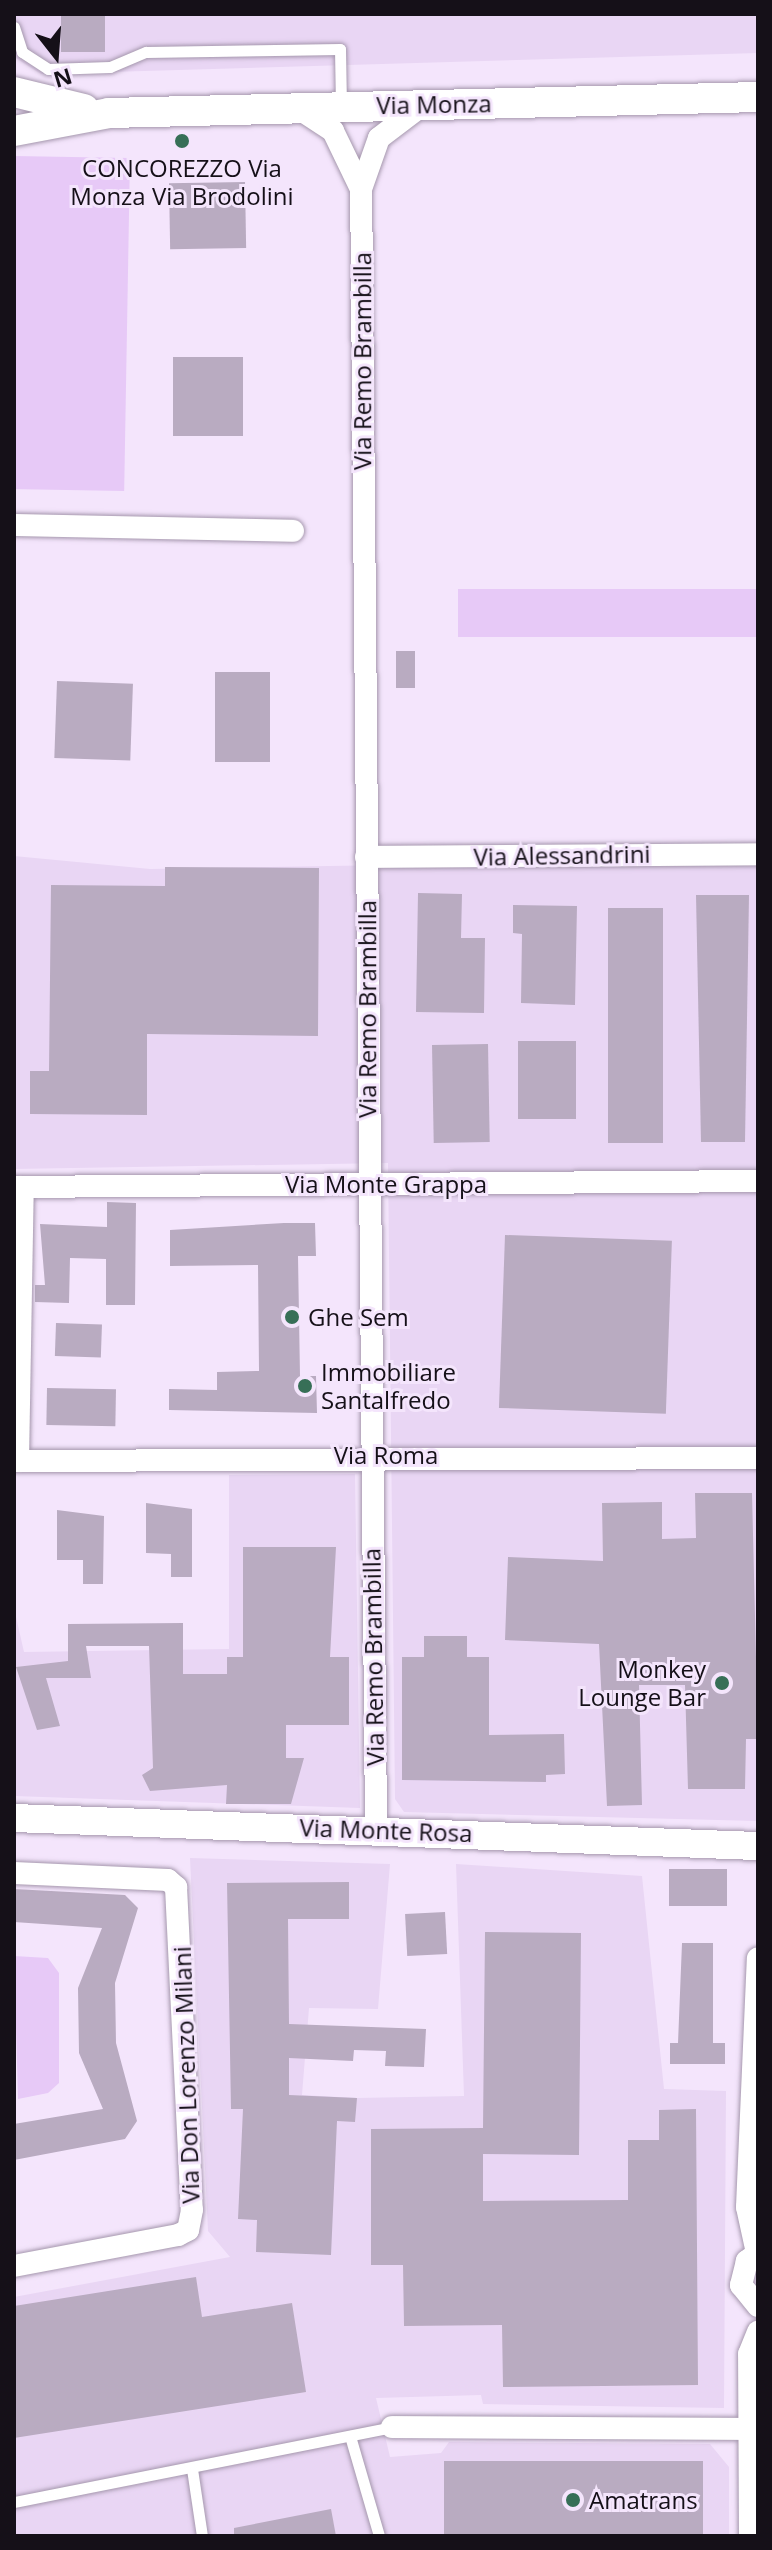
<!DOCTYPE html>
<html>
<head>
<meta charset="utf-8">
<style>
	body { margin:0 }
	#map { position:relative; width:772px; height:2550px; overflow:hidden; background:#f4e5fc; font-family:"Open Sans",sans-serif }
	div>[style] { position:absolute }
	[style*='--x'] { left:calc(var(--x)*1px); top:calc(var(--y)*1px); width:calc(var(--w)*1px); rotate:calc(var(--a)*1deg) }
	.built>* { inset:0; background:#e9d6f4 }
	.green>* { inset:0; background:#e7c9f7; transform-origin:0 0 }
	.building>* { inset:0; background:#b9abc1; transform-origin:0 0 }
	.roads { filter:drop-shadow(0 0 2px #a597ad) drop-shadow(0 0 2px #a597ad) }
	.service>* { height:11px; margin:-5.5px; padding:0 5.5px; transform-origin:5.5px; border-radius:5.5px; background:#fff }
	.minor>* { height:22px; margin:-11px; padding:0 11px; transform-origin:11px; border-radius:11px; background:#fff }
	.tertiary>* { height:28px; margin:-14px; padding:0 14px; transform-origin:14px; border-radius:14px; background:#fff }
	.secondary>* { height:30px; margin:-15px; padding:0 15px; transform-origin:15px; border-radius:15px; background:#fff }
	.dots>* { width:22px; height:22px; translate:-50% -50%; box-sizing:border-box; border:4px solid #f4e5fc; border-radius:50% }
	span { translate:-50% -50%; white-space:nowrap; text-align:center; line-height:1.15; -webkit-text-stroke:6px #f4e5fc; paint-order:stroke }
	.street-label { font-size:24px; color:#151018 }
	.poi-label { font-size:24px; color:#151018 }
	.left { translate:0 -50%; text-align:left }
	.right { translate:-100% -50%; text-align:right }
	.frame { position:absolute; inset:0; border:16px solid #151018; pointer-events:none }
	.north { position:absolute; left:16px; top:16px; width:80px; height:80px; -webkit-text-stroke:6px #f4e5fc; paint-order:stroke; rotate:163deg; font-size:22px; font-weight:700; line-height:32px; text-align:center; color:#151018 }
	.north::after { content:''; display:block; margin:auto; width:28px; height:36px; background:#151018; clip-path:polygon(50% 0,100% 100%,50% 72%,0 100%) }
</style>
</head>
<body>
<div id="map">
	<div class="built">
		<i style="clip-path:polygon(14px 14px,758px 14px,758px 53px,41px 74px,14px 57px)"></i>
		<i style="clip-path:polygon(14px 856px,150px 869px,758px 859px,758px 1821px,404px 1812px,395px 1799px,388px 1163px,14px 1169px)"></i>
		<i style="clip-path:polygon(355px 1474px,360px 1808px,14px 1796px,14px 1608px,24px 1652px,229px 1649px,229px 1475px)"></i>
		<i style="clip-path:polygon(190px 1858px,390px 1864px,378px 2009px,309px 2008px,302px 2095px,357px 2098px,464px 2096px,456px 1864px,642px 1876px,664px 2089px,726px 2091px,724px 2408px,483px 2404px,481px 2395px,376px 2398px,390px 2457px,441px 2453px,449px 2442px,710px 2444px,729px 2467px,729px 2536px,14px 2536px,14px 2297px,230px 2257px,208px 2231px)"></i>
	</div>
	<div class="green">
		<i style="left:14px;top:156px;width:116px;height:333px;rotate:1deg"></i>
		<i style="left:758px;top:589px;width:48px;height:300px;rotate:90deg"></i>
		<i style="clip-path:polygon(14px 1956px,48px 1958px,59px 1973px,59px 2083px,48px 2093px,18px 2099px)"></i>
	</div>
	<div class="building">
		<i style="left:61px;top:14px;width:44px;height:38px"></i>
		<i style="left:245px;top:182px;width:66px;height:76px;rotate:89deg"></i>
		<i style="left:173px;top:357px;width:70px;height:79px"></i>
		<i style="left:396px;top:651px;width:19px;height:37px"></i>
		<i style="left:270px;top:672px;width:90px;height:55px;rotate:90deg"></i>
		<i style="left:57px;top:681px;width:76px;height:77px;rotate:2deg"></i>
		<i style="clip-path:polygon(165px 867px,319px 868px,318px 1036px,147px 1034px,147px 1115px,30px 1114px,30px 1071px,49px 1071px,51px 885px,165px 886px)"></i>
		<i style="clip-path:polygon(418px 893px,462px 894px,461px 938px,485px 938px,484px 1013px,416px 1012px)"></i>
		<i style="clip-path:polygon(696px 895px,749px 895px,745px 1142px,701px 1142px)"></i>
		<i style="clip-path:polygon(513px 905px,577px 906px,575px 1005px,521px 1003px,522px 934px,513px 933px)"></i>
		<i style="left:663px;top:908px;width:235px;height:55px;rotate:90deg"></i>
		<i style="left:518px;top:1041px;width:58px;height:78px"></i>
		<i style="left:488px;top:1044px;width:98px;height:56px;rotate:89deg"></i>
		<i style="clip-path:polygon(107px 1202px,136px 1203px,135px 1305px,106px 1305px,106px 1259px,70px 1258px,69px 1303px,35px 1302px,35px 1285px,45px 1285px,40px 1224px,107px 1227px)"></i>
		<i style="clip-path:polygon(284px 1223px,315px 1223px,316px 1256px,298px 1256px,300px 1376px,316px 1376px,317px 1413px,169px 1410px,169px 1389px,217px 1390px,217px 1372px,259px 1371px,258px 1265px,170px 1266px,170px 1230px)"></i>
		<i style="left:505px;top:1235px;width:167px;height:173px;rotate:2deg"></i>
		<i style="left:56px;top:1323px;width:46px;height:33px;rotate:2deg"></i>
		<i style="left:47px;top:1388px;width:69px;height:37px;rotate:1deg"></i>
		<i style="clip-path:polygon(695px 1493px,752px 1493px,758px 1739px,746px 1739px,745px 1789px,688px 1789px,685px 1685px,639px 1685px,642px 1805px,607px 1806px,599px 1644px,505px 1640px,508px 1557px,603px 1561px,602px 1503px,662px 1502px,662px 1539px,696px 1538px)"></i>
		<i style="clip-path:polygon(146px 1503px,192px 1509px,192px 1577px,171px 1577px,171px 1554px,146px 1553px)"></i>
		<i style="clip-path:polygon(57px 1510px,104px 1516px,103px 1584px,83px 1584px,83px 1560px,57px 1560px)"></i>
		<i style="clip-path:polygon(243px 1547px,336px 1547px,330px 1657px,349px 1657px,349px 1725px,286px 1725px,286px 1758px,304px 1758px,291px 1804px,226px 1804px,227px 1785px,150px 1791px,142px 1775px,153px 1768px,149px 1646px,86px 1646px,91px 1678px,46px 1678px,60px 1726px,37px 1730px,16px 1667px,68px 1661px,68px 1624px,183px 1623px,183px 1674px,227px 1674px,227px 1657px,243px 1657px)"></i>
		<i style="clip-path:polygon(424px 1636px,467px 1636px,467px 1657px,489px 1657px,489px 1735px,564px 1734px,565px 1774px,546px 1775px,546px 1782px,402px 1780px,402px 1657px,424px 1657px)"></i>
		<i style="left:669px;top:1869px;width:58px;height:37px"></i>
		<i style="clip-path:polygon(349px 1882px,349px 1919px,288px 1919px,289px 2024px,426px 2029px,424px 2067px,385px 2066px,386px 2051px,354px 2050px,353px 2061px,289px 2058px,289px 2095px,357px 2098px,355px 2122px,337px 2121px,331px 2255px,256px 2252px,257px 2220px,238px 2219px,243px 2109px,231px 2109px,227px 1883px)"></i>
		<i style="clip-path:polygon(14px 1889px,125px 1895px,138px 1908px,115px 1983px,116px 2043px,137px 2121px,125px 2139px,14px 2160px,14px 2124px,103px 2109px,79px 2053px,78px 1988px,102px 1928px,14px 1922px)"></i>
		<i style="left:445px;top:1912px;width:42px;height:40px;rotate:87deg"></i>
		<i style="clip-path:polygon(485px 1932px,581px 1933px,579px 2155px,483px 2154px,483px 2201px,628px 2200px,628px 2140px,659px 2140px,659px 2110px,696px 2109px,698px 2385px,503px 2387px,502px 2325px,404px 2326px,403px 2265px,371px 2265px,371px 2129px,483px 2128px)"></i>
		<i style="clip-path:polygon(682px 1943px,713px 1943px,713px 2043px,725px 2043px,725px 2064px,670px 2064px,670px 2043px,678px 2043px)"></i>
		<i style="clip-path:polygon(196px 2277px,202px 2317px,292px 2303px,306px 2392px,14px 2438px,14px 2306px)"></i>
		<i style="left:444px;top:2461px;width:259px;height:75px"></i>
		<i style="clip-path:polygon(331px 2509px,336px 2536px,234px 2536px,234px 2528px)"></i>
	</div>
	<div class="roads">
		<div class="service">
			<i style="--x:14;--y:27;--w:26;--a:72"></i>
			<i style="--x:22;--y:52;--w:31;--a:33"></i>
			<i style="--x:48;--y:69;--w:62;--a:-1.8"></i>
			<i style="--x:110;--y:67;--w:39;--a:-23"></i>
			<i style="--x:146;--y:52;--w:194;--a:-0.9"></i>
			<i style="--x:340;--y:49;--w:57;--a:89"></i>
			<i style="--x:350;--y:2436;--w:104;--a:73.8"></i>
			<i style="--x:192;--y:2469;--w:68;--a:81.5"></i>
			<i style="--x:14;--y:2502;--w:385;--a:-11.2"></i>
		</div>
		<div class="minor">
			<i style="--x:298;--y:108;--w:42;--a:33.3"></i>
			<i style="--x:333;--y:131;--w:64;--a:64.2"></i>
			<i style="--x:14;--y:525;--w:279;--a:1.2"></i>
			<i style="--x:366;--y:857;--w:392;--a:-0.4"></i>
			<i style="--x:14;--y:1187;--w:744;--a:-0.46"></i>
			<i style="--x:14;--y:1461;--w:744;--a:-0.23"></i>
			<i style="--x:18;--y:1461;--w:274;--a:-89"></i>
			<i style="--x:376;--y:1829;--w:1640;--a:-90.52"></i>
			<i style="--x:361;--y:189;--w:54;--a:-70.6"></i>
			<i style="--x:379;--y:138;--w:53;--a:-37.3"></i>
			<i style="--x:14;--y:1873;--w:154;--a:2.6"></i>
			<i style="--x:168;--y:1880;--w:11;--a:41"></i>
			<i style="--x:176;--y:1887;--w:323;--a:87.2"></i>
			<i style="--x:192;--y:2210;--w:20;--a:101"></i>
			<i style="--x:188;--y:2230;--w:11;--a:153"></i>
			<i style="--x:178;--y:2235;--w:167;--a:169.3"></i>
			<i style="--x:757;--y:2253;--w:47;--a:-102.3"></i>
			<i style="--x:747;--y:2207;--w:249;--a:-87.5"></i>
			<i style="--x:758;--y:2253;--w:14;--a:144"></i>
			<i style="--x:747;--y:2261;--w:25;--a:104"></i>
			<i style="--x:741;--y:2285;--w:27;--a:51"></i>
			<i style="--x:392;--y:2427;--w:356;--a:0.3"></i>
			<i style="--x:750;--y:2536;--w:182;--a:-90.3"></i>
			<i style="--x:749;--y:2354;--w:24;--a:-68"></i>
		</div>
		<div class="tertiary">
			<i style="--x:14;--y:1818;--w:745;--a:2.16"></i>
		</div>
		<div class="secondary">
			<i style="--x:14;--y:92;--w:72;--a:13.7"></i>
			<i style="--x:14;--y:131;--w:97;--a:-10.7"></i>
			<i style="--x:109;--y:113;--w:649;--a:-1.41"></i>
		</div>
	</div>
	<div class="dots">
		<i style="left:182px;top:141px;background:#376f57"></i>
		<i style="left:292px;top:1317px;background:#376f57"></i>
		<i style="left:305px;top:1386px;background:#376f57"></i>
		<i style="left:722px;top:1683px;background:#376f57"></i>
		<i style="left:573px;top:2500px;background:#376f57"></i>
	</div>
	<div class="street-label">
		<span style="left:434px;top:104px;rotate:-1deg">Via Monza</span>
		<span style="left:362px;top:361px;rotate:-90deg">Via Remo Brambilla</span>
		<span style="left:562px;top:855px;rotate:-1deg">Via Alessandrini</span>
		<span style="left:367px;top:1009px;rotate:-90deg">Via Remo Brambilla</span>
		<span style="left:386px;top:1184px">Via Monte Grappa</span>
		<span style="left:386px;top:1455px">Via Roma</span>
		<span style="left:373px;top:1657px;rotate:-91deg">Via Remo Brambilla</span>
		<span style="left:386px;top:1830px;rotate:2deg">Via Monte Rosa</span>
		<span style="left:186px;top:2075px;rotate:-92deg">Via Don Lorenzo Milani</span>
	</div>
	<div class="poi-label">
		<span style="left:182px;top:182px">CONCOREZZO Via<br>Monza Via Brodolini</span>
		<span class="left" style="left:308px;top:1317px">Ghe Sem</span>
		<span class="left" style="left:321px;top:1386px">Immobiliare<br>Santalfredo</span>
		<span class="right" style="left:706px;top:1683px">Monkey<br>Lounge Bar</span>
		<span class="left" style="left:589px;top:2500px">Amatrans</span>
	</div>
	<div class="frame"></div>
	<div class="north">N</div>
</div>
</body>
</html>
